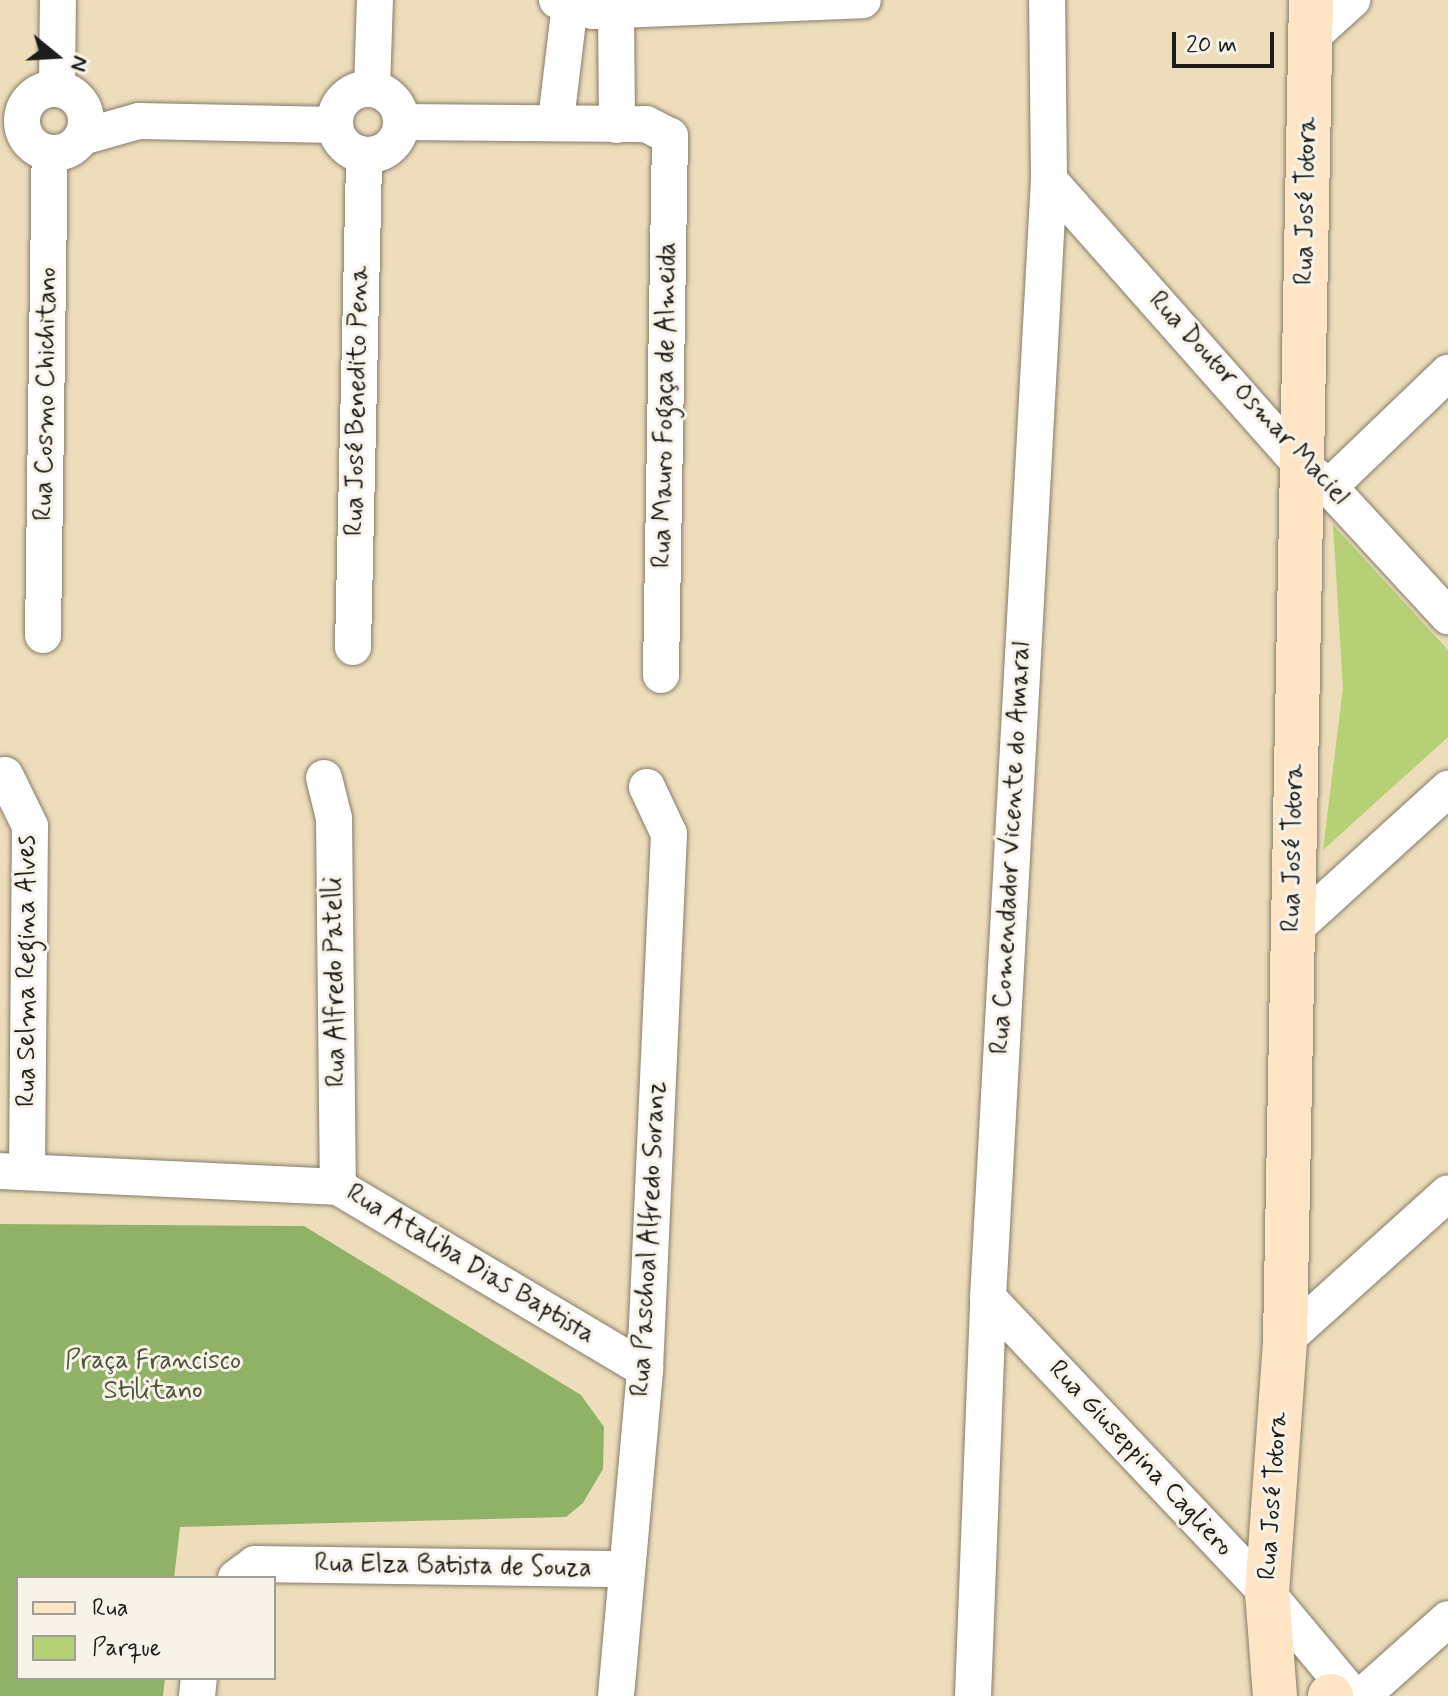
<!DOCTYPE html>
<html>
<head>
<meta charset="utf-8">
<style>
	body { margin:0 }
	#map { position:relative; width:1448px; height:1696px; overflow:hidden; background:#edddba; font-family:Mynerve,sans-serif }
	div>[style] { position:absolute }
	[style*='--x'] { left:calc(var(--x)*1px); top:calc(var(--y)*1px); width:calc(var(--w)*1px); rotate:calc(var(--a)*1deg) }
	.green>* { inset:0; background:#b5d075 }
	.forest>* { inset:0; background:#90b266 }
	.roads { filter:drop-shadow(0 0 2px #847c6b) drop-shadow(0 0 2px #847c6b) }
	.street>* { height:36px; margin:-18px; padding:0 18px; transform-origin:18px; border-radius:18px; background:#fff }
	.street>.ring { margin:-18px; padding:0; box-sizing:content-box; background:none; border:36px solid #fff; border-radius:50% }
	.secondary>* { height:44px; margin:-22px; padding:0 22px; transform-origin:22px; border-radius:22px; background:#fde5c5 }
	span { translate:-50% -50%; white-space:nowrap; text-align:center; line-height:1.15; -webkit-text-stroke:6px #f7f3e8; paint-order:stroke }
	.street-label { font-size:26px; color:#1c1c1c }
	.park-label { font-size:26px; color:#4a5237 }
	.legend { position:absolute; left:16px; top:1576px; width:260px; height:104px; box-sizing:border-box; background:#f7f3e8; border:2px solid #9f9d96; margin:0; padding:10px 14px; list-style:none; font-size:24px; color:#1c1c1c }
	.legend li { display:flex; align-items:center; gap:16px; height:40px }
	.legend b { width:40px; border:2px solid #9f9d96 }
	.north { position:absolute; left:16px; top:16px; width:80px; height:80px; -webkit-text-stroke:6px #f7f3e8; paint-order:stroke; rotate:108deg; font-size:22px; font-weight:700; line-height:32px; text-align:center; color:#1c1c1c }
	.north::after { content:''; display:block; margin:auto; width:28px; height:36px; background:#1c1c1c; clip-path:polygon(50% 0,100% 100%,50% 72%,0 100%) }
	.scale { position:absolute; left:1172px; top:32px; width:102px; height:36px; box-sizing:border-box; border:4px solid #1c1c1c; border-top:0; padding-left:10px; font-size:24px; line-height:28px; white-space:nowrap; color:#1c1c1c; -webkit-text-stroke:6px #f7f3e8; paint-order:stroke }
</style>
</head>
<body>
<div id="map">
	<div class="green">
		<i style="clip-path:polygon(1333px 525px,1448px 650px,1448px 737px,1323px 850px,1343px 688px)"></i>
	</div>
	<div class="forest">
		<i style="clip-path:polygon(0 1224px,304px 1226px,581px 1395px,604px 1427px,603px 1469px,583px 1503px,566px 1517px,180px 1527px,174px 1578px,18px 1578px,18px 1678px,165px 1678px,163px 1696px,0 1696px)"></i>
	</div>
	<div class="roads">
		<div class="street">
			<i style="--x:557;--y:0;--w:38;--a:17"></i>
			<i style="--x:593;--y:11;--w:270;--a:-2.3"></i>
			<i style="--x:616;--y:10;--w:115;--a:89.5"></i>
			<i style="--x:1310;--y:38;--w:57;--a:-42.1"></i>
			<i class="ring" style="left:335px;top:89px;width:30px;height:30px"></i>
			<i style="--x:57;--y:89;--w:89;--a:-89.4"></i>
			<i style="--x:372;--y:89;--w:89;--a:-88.1"></i>
			<i class="ring" style="left:22px;top:89px;width:28px;height:28px"></i>
			<i style="--x:556;--y:120;--w:117;--a:-83.1"></i>
			<i style="--x:401;--y:122;--w:245;--a:0.5"></i>
			<i style="--x:646;--y:124;--w:27;--a:27"></i>
			<i style="--x:670;--y:136;--w:539;--a:90.96"></i>
			<i style="--x:82;--y:137;--w:59;--a:-15.7"></i>
			<i style="--x:139;--y:121;--w:196;--a:1.2"></i>
			<i style="--x:1049;--y:180;--w:380;--a:48.5"></i>
			<i style="--x:1301;--y:465;--w:36;--a:38"></i>
			<i style="--x:1329;--y:487;--w:176;--a:47.3"></i>
			<i style="--x:1329;--y:487;--w:165;--a:-43.8"></i>
			<i style="--x:43;--y:635;--w:482;--a:-89.2"></i>
			<i style="--x:353;--y:647;--w:492;--a:-88.7"></i>
			<i style="--x:5;--y:775;--w:57;--a:63.9"></i>
			<i style="--x:30;--y:826;--w:345;--a:90.5"></i>
			<i style="--x:324;--y:778;--w:41;--a:76"></i>
			<i style="--x:334;--y:818;--w:369;--a:89.4"></i>
			<i style="--x:1293;--y:930;--w:210;--a:-42.3"></i>
			<i style="--x:0;--y:1171;--w:338;--a:2.7"></i>
			<i style="--x:338;--y:1187;--w:357;--a:30.7"></i>
			<i style="--x:988;--y:1298;--w:406;--a:46.6"></i>
			<i style="--x:1267;--y:1593;--w:134;--a:50.1"></i>
			<i style="--x:1285;--y:1340;--w:219;--a:-42"></i>
			<i style="--x:236;--y:1578;--w:24;--a:-36"></i>
			<i style="--x:255;--y:1564;--w:372;--a:0.8"></i>
			<i style="--x:197;--y:1696;--w:18;--a:-84"></i>
			<i style="--x:616;--y:1696;--w:328;--a:-84.9"></i>
			<i style="--x:645;--y:1369;--w:536;--a:-87.43"></i>
			<i style="--x:669;--y:834;--w:52;--a:-115.1"></i>
			<i style="--x:973;--y:1696;--w:398;--a:-87.8"></i>
			<i style="--x:988;--y:1298;--w:1120;--a:-86.88"></i>
			<i style="--x:1049;--y:180;--w:180;--a:-90.6"></i>
			<i style="--x:1362;--y:1696;--w:115;--a:-41.8"></i>
		</div>
		<div class="secondary">
			<i style="--x:1275;--y:1696;--w:103;--a:-94.4"></i>
			<i style="--x:1267;--y:1593;--w:254;--a:-85.9"></i>
			<i style="--x:1285;--y:1340;--w:1340;--a:-88.89"></i>
			<i style="--x:1330;--y:1696;--w:1;--a:0"></i>
		</div>
	</div>
	<div class="street-label">
		<span style="left:1307px;top:201px;rotate:-89deg">Rua José Totora</span>
		<span style="left:47px;top:394px;rotate:-89deg">Rua Cosmo Chichitano</span>
		<span style="left:1248px;top:399px;rotate:47deg">Rua Doutor Osmar Maciel</span>
		<span style="left:358px;top:401px;rotate:-89deg">Rua José Benedito Pena</span>
		<span style="left:666px;top:405px;rotate:-89deg">Rua Mauro Fogaça de Almeida</span>
		<span style="left:1012px;top:848px;rotate:-87deg">Rua Comendador Vicente do Amaral</span>
		<span style="left:1294px;top:848px;rotate:-89deg">Rua José Totora</span>
		<span style="left:28px;top:971px;rotate:-90deg">Rua Selma Regina Alves</span>
		<span style="left:336px;top:982px;rotate:-91deg">Rua Alfredo Patelli</span>
		<span style="left:650px;top:1239px;rotate:-87deg">Rua Paschoal Alfredo Soranz</span>
		<span style="left:470px;top:1265px;rotate:31deg">Rua Ataliba Dias Baptista</span>
		<span style="left:1140px;top:1459px;rotate:47deg">Rua Giuseppina Cagliero</span>
		<span style="left:1274px;top:1496px;rotate:-86deg">Rua José Totora</span>
		<span style="left:453px;top:1567px;rotate:1deg">Rua Elza Batista de Souza</span>
	</div>
	<div class="park-label">
		<span style="left:153px;top:1377px">Praça Francisco<br>Stilitano</span>
	</div>
	<ul class="legend">
	<li><b style="height:10px;background:#fde5c5"></b>Rua</li>
	<li><b style="height:22px;background:#b5d075"></b>Parque</li>
	</ul>
	<div class="north">N</div>
	<div class="scale">20 m</div>
</div>
</body>
</html>
